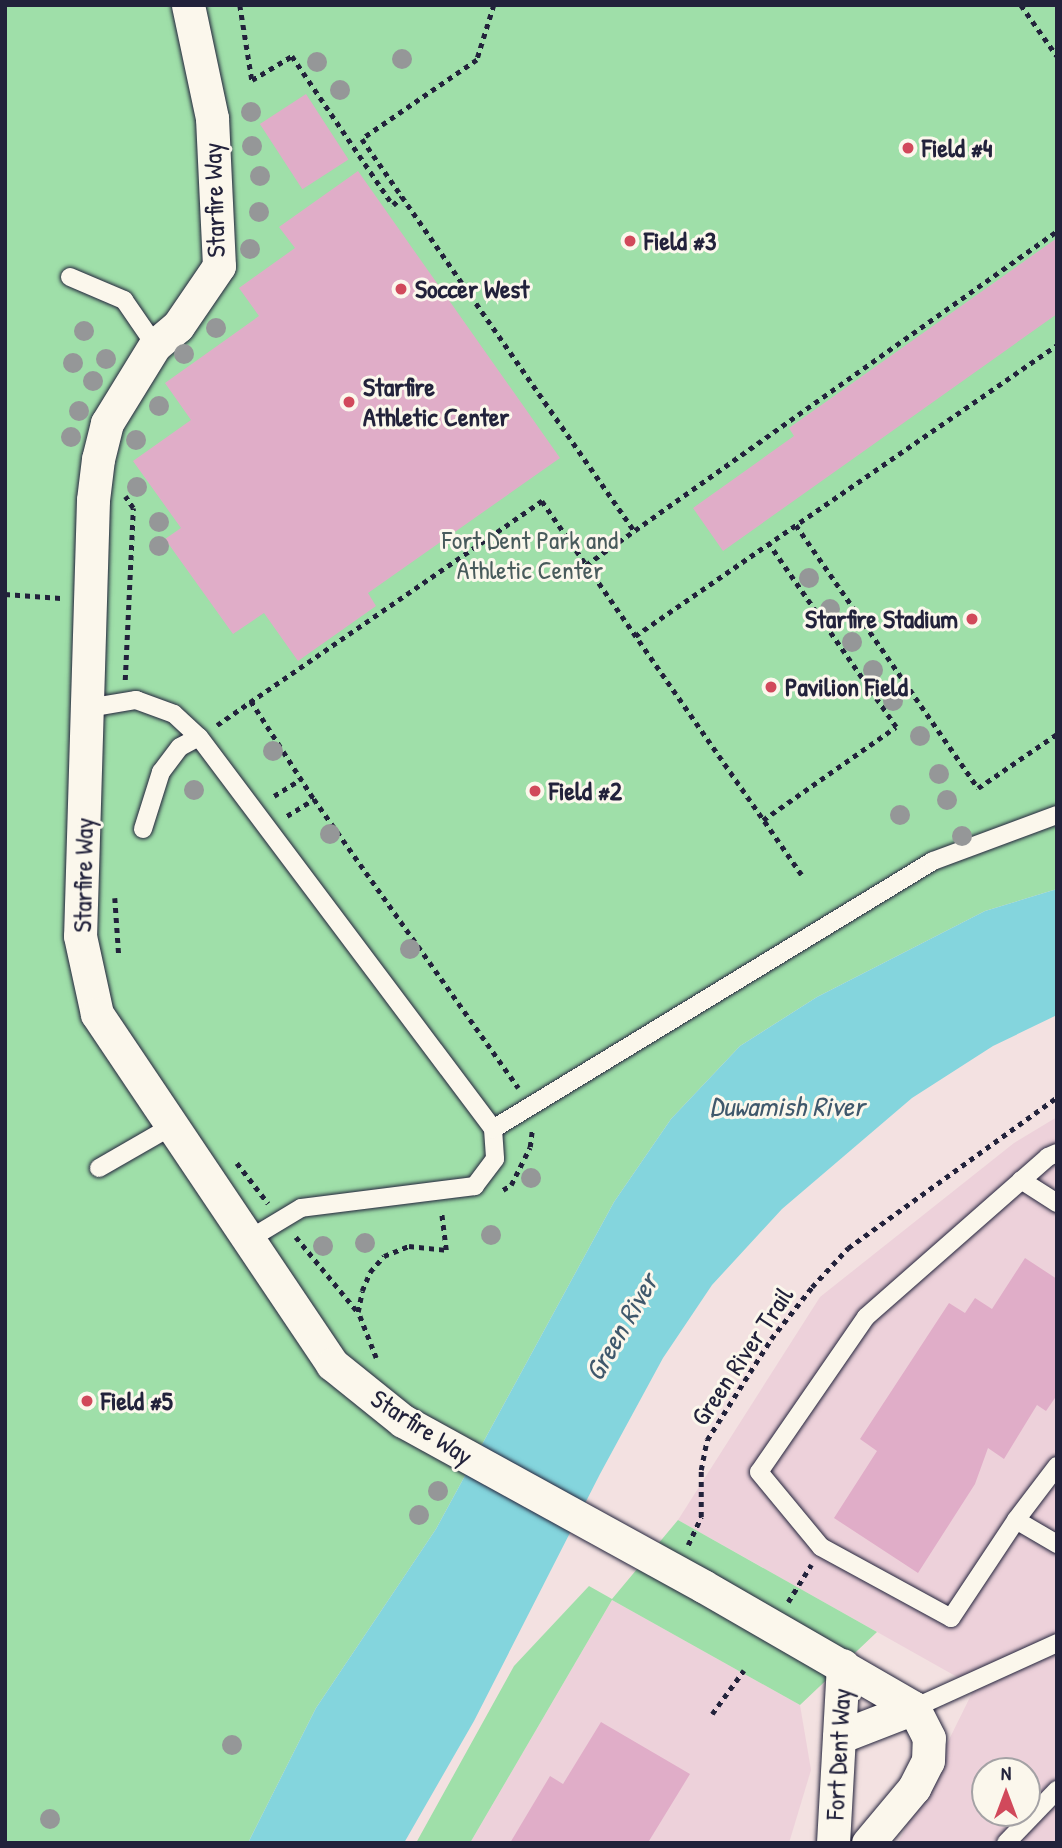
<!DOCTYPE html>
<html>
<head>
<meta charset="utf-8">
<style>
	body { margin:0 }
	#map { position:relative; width:1062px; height:1848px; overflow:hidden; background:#f3e1e1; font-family:"Patrick Hand",sans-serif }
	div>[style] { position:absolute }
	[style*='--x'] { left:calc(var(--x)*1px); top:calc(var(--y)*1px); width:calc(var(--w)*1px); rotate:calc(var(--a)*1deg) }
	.built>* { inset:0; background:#edd1da }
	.green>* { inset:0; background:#9fdfa9 }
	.water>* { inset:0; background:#84d5dd }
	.building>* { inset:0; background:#e0adc8; transform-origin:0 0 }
	.path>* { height:4.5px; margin-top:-2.25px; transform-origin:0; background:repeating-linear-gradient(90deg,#22223b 0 5px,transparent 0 10px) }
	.roads { filter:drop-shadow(0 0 2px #22223b) drop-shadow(0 0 2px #22223b) }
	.lane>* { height:18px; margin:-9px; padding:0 9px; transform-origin:9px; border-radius:9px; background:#fbf7ec }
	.street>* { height:33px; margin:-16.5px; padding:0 16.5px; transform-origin:16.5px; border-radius:16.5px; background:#fbf7ec }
	.trees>* { width:20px; height:20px; margin:-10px; border-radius:50%; background:#959798 }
	.dots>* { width:19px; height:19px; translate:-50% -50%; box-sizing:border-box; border:4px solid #fbf7ec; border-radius:50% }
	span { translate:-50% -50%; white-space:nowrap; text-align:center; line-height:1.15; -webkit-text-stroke:6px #fbf7ec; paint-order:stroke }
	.poi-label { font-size:26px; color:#22223b; font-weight:700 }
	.left { translate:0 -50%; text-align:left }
	.right { translate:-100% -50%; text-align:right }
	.street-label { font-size:26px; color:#22223b }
	.park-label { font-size:26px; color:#485b5c }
	.water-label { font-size:28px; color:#3f586c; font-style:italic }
	.frame { position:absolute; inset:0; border:7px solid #22223b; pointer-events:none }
	.north { position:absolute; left:971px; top:1757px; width:70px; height:70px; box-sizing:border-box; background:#fbf7ec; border:2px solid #a4a2a5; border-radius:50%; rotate:0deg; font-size:19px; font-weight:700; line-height:28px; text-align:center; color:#22223b }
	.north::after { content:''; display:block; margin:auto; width:24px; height:32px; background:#d1495b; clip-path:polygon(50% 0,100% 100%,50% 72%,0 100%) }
</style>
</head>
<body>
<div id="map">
	<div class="built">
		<i style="clip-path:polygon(evenodd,1057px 1117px,1057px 1843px,898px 1843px,975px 1687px,678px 1520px,820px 1297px,1014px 1143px,1057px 1117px,985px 1771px,1027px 1771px,1027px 1813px,985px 1813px,985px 1771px)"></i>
		<i style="clip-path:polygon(612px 1600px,800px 1705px,811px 1770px,789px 1843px,470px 1843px)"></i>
	</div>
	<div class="green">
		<i style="clip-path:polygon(5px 5px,1057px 5px,1057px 889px,985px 911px,817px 997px,740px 1046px,671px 1119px,614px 1202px,436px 1529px,316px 1708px,248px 1843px,5px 1843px)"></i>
		<i style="clip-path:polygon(678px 1520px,877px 1632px,800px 1705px,612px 1600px,470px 1843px,416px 1843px,514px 1666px,589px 1586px,612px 1599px)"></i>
	</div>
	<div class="water">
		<i style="clip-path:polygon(1057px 889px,1057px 1015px,993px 1046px,912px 1098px,782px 1209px,712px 1285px,663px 1358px,600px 1474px,474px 1721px,404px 1843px,248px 1843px,316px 1708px,436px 1529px,614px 1202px,671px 1119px,740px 1046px,817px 997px,985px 911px)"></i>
	</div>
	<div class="building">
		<i style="left:306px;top:94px;width:78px;height:55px;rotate:57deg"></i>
		<i style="clip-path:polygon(358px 171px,560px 458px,368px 593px,376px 606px,298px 661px,264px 613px,233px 634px,165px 539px,181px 528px,133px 461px,191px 420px,165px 383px,259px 316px,239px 288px,295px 248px,279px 227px)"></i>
		<i style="clip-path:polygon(1057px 238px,1057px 314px,723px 551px,693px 508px,794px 436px,789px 428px)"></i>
		<i style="clip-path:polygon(1025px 1258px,1057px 1279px,1057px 1395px,1046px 1411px,1037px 1405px,1004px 1459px,988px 1448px,975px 1484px,918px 1573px,834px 1518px,877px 1451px,860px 1439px,949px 1303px,965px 1313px,975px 1298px,992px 1309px)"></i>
		<i style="clip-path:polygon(601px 1722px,690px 1774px,649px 1841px,510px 1843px,550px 1776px,563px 1784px)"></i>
	</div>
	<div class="path">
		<i style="--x:240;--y:5;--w:76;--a:80.9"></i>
		<i style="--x:252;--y:80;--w:47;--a:-31"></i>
		<i style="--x:292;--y:56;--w:180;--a:55.9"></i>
		<i style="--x:393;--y:205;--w:12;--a:-42"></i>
		<i style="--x:494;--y:5;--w:58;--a:107.2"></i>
		<i style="--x:477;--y:60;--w:140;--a:145.5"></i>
		<i style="--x:362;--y:139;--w:477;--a:55.2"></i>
		<i style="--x:1021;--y:5;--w:62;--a:54.8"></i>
		<i style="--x:796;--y:525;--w:320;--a:55.3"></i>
		<i style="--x:978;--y:788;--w:96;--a:-34.4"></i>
		<i style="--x:586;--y:565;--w:577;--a:-35.34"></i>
		<i style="--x:5;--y:594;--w:56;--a:4.1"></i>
		<i style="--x:635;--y:636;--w:513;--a:-34.59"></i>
		<i style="--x:125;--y:680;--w:172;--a:-87.3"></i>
		<i style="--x:133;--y:508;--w:14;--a:-124"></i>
		<i style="--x:251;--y:701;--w:117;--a:57.3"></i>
		<i style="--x:314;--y:799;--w:354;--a:54.7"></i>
		<i style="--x:217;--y:725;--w:395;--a:-34.6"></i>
		<i style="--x:542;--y:501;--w:455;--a:55.2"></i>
		<i style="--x:274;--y:796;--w:32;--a:-32"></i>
		<i style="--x:287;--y:816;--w:32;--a:-32"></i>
		<i style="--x:763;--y:820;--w:162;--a:-35"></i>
		<i style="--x:896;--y:727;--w:223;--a:-124.8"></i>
		<i style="--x:115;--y:898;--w:58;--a:86.1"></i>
		<i style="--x:237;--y:1163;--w:51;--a:52.2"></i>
		<i style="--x:503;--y:1190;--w:9;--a:-32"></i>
		<i style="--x:511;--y:1185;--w:42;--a:-63.4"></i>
		<i style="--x:530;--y:1147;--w:16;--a:-83"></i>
		<i style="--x:296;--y:1237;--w:96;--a:50.5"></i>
		<i style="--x:376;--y:1358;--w:49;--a:-111.4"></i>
		<i style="--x:358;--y:1312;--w:21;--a:-79"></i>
		<i style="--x:362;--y:1291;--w:21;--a:-67"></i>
		<i style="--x:370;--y:1272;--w:21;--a:-49"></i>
		<i style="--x:384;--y:1256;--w:27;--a:-22"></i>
		<i style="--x:409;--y:1246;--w:37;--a:6"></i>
		<i style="--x:446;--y:1250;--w:38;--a:-97"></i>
		<i style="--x:688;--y:1545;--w:31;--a:-65"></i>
		<i style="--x:701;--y:1517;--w:47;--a:-90"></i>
		<i style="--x:701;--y:1470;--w:31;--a:-79"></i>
		<i style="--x:707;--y:1440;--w:120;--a:-57.6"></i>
		<i style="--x:771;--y:1339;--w:66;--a:-51.7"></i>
		<i style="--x:812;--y:1287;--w:53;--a:-47.3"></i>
		<i style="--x:848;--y:1248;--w:258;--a:-35.8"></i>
		<i style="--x:788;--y:1602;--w:44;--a:-58.1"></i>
		<i style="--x:712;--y:1714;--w:54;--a:-54"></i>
	</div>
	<div class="roads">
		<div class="lane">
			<i style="--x:70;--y:277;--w:59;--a:23.1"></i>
			<i style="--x:124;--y:300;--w:55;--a:55.4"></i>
			<i style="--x:88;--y:708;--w:49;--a:-9.5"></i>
			<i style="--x:136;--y:700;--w:40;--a:20.2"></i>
			<i style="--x:174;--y:714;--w:34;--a:43"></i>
			<i style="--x:199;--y:737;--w:490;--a:53.1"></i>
			<i style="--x:493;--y:1129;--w:30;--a:86"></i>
			<i style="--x:495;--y:1159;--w:34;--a:127"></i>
			<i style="--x:475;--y:1186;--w:175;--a:172.8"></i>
			<i style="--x:301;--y:1208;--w:62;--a:148.9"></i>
			<i style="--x:143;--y:829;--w:60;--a:-72.5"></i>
			<i style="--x:161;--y:772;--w:31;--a:-53"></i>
			<i style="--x:180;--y:747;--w:21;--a:-28"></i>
			<i style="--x:493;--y:1129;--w:515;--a:-31.35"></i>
			<i style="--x:933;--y:861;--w:132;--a:-20.4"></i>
			<i style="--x:1057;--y:1153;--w:10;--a:156"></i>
			<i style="--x:1048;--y:1157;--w:242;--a:138.7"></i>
			<i style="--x:866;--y:1317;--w:188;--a:124.6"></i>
			<i style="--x:759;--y:1472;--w:97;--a:50.4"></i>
			<i style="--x:821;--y:1547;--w:148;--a:28.6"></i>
			<i style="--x:951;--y:1618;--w:118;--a:-56.4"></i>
			<i style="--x:1016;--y:1520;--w:48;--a:30.3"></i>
			<i style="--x:99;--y:1168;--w:84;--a:-29.9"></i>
			<i style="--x:1021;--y:1180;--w:43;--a:32.6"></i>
			<i style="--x:1016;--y:1520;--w:68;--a:-52.8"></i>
			<i style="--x:914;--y:1708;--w:157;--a:-24.4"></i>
			<i style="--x:1006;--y:1843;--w:74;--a:-46.1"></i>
		</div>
		<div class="street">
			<i style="--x:188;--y:5;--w:116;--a:78"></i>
			<i style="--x:212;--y:118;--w:148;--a:87.3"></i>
			<i style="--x:219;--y:266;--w:73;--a:124.3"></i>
			<i style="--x:178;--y:326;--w:30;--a:140"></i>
			<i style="--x:155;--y:345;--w:92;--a:121.6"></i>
			<i style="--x:107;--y:423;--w:37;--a:104"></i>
			<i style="--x:98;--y:459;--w:41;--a:97"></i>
			<i style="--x:93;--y:500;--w:436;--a:91.7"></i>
			<i style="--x:80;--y:936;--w:80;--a:77.7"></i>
			<i style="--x:97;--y:1014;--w:422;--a:56.1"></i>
			<i style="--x:332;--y:1364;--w:91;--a:38.8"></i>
			<i style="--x:403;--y:1421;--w:342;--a:28.8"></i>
			<i style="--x:703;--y:1586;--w:244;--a:30"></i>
			<i style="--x:839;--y:1737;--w:80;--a:-21.1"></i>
			<i style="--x:833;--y:1843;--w:178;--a:-86.8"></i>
			<i style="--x:868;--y:1843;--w:72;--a:-50.1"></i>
			<i style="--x:914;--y:1788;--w:30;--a:-63"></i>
			<i style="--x:928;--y:1761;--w:23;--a:-88"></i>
			<i style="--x:929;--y:1738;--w:34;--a:-117"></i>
		</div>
	</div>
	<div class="trees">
		<i style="left:402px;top:59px"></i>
		<i style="left:317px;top:62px"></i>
		<i style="left:340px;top:90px"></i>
		<i style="left:251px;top:112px"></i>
		<i style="left:252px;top:146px"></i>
		<i style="left:260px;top:176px"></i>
		<i style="left:259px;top:212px"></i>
		<i style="left:250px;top:249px"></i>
		<i style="left:216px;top:328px"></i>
		<i style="left:84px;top:331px"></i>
		<i style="left:184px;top:354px"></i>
		<i style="left:106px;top:359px"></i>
		<i style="left:73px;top:363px"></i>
		<i style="left:93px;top:381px"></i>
		<i style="left:159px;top:406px"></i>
		<i style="left:79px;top:411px"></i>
		<i style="left:71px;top:437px"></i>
		<i style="left:136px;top:440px"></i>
		<i style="left:137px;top:487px"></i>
		<i style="left:159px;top:522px"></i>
		<i style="left:159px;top:546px"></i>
		<i style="left:809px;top:578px"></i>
		<i style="left:830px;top:609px"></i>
		<i style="left:852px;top:642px"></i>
		<i style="left:873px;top:670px"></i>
		<i style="left:893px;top:701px"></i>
		<i style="left:920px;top:736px"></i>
		<i style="left:273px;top:751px"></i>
		<i style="left:939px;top:774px"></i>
		<i style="left:194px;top:790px"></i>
		<i style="left:947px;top:800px"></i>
		<i style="left:900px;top:815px"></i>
		<i style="left:330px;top:834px"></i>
		<i style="left:962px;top:836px"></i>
		<i style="left:410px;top:949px"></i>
		<i style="left:531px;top:1178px"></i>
		<i style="left:491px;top:1235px"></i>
		<i style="left:365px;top:1243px"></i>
		<i style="left:323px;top:1246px"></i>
		<i style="left:438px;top:1491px"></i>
		<i style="left:419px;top:1515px"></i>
		<i style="left:232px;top:1745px"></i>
		<i style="left:50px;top:1819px"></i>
	</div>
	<div class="dots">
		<i style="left:908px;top:148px;background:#d1495b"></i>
		<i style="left:630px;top:241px;background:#d1495b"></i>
		<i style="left:401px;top:289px;background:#d1495b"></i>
		<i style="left:349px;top:402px;background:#d1495b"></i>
		<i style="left:972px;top:619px;background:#d1495b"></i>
		<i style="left:771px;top:687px;background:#d1495b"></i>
		<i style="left:535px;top:791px;background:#d1495b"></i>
		<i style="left:87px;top:1401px;background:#d1495b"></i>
	</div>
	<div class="poi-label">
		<span class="left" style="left:922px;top:148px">Field #4</span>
		<span class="left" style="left:644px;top:241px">Field #3</span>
		<span class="left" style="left:415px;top:289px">Soccer West</span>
		<span class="left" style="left:363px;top:402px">Starfire<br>Athletic Center</span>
		<span class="right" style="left:958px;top:619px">Starfire Stadium</span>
		<span class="left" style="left:785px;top:687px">Pavilion Field</span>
		<span class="left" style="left:549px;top:791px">Field #2</span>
		<span class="left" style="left:101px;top:1401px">Field #5</span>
	</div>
	<div class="street-label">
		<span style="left:214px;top:200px;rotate:-92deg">Starfire Way</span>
		<span style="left:83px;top:875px;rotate:-89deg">Starfire Way</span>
		<span style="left:742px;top:1356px;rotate:-56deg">Green River Trail</span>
		<span style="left:422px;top:1427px;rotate:33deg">Starfire Way</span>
		<span style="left:838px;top:1754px;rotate:-87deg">Fort Dent Way</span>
	</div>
	<div class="park-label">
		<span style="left:530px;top:555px">Fort Dent Park and<br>Athletic Center</span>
	</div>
	<div class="water-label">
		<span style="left:787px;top:1106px">Duwamish River</span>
		<span style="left:621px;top:1327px;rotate:-60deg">Green River</span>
	</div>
	<div class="frame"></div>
	<div class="north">N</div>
</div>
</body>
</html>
